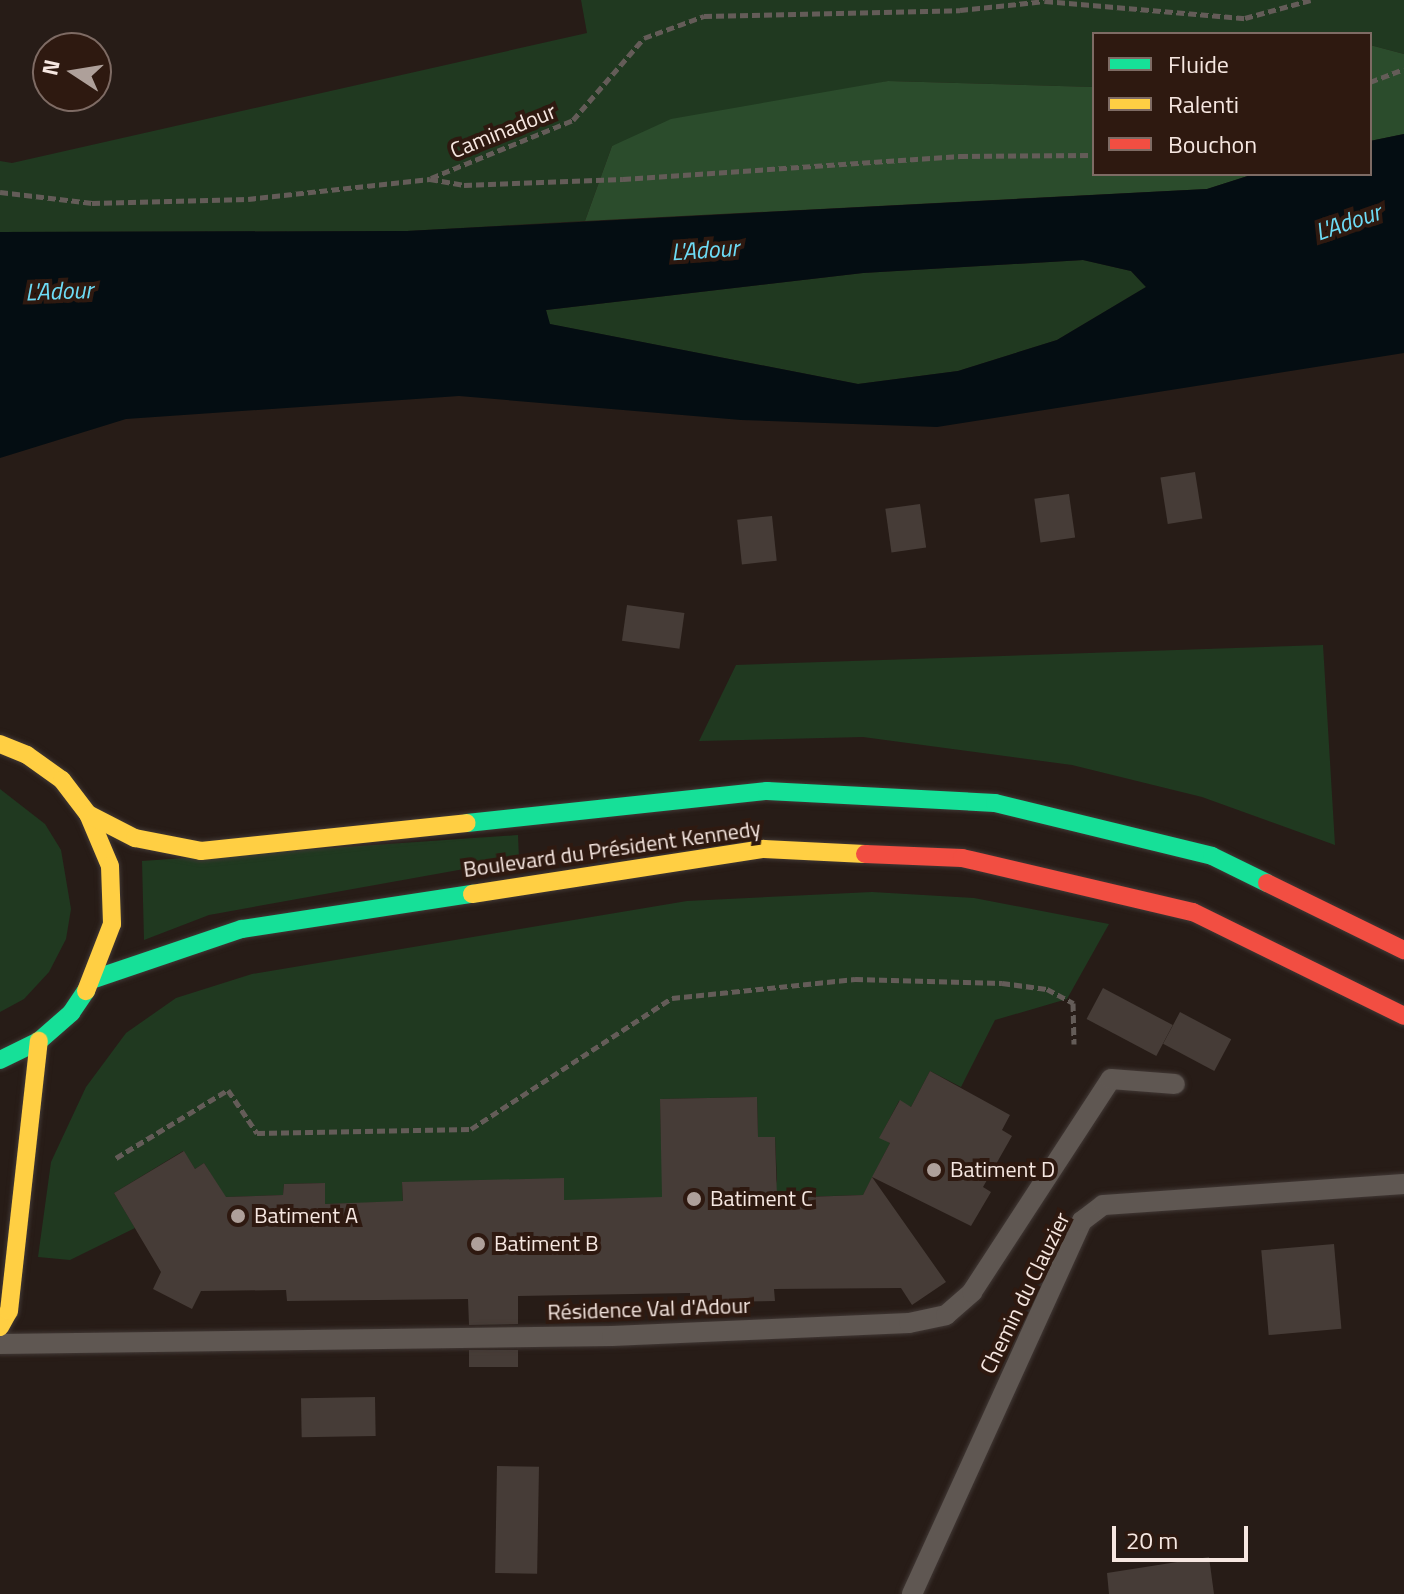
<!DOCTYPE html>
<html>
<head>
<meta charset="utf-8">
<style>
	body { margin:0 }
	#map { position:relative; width:1404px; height:1594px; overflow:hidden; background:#271c17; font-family:"Titillium Web",sans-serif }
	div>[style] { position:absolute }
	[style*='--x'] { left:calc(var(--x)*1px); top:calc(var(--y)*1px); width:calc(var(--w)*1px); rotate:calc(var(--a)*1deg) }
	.green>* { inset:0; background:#203920 }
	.forest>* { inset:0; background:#2b4c2c }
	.water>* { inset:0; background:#040d12 }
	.building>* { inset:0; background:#463c37; transform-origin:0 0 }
	.path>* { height:5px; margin-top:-2.5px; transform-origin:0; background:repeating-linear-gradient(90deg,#645c58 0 8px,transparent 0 12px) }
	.roads { filter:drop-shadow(0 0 2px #413835) drop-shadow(0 0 2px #413835) }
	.lane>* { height:20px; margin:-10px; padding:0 10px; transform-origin:10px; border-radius:10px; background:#5f5752 }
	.fast>* { height:18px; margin:-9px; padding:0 9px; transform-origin:9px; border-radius:9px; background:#16e098 }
	.slow>* { height:18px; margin:-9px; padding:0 9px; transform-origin:9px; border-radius:9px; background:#ffcf43 }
	.jam>* { height:18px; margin:-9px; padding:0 9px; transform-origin:9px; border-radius:9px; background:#f24e42 }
	.dots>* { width:22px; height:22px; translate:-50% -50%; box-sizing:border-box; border:4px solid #2e1910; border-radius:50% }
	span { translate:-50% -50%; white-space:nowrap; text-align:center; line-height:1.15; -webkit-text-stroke:8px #2e1910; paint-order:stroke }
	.street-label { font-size:22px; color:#f6e7e1 }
	.poi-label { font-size:22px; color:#f6e7e1 }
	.left { translate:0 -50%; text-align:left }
	.water-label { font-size:24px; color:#6ddbf5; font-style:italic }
	.legend { position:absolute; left:1092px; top:32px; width:280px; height:144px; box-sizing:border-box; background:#2e1910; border:2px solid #7e6b64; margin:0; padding:10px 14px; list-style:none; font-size:24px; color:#f6e7e1 }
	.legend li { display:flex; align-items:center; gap:16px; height:40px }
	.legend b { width:40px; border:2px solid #7e6b64 }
	.north { position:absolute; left:32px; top:32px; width:80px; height:80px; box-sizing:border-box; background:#2e1910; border:2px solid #7e6b64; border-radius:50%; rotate:282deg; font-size:22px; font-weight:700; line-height:32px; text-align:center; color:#f6e7e1 }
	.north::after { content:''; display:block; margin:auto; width:28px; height:36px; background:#aea09a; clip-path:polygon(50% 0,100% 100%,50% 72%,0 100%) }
	.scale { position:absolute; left:1112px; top:1526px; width:136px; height:36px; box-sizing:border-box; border:4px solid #f6e7e1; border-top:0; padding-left:10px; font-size:24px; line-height:28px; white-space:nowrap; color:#f6e7e1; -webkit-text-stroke:6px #2e1910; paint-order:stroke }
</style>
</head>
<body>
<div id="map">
	<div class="green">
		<i style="clip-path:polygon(581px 0,1404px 0,1404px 54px,1370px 45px,1370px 34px,1094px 34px,1094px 87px,888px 81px,612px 146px,585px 221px,407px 231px,0 232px,0 161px,12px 163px,587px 33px)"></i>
		<i style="clip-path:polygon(1083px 260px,1131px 271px,1146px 287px,1057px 340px,958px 371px,858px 384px,549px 324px,546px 310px,863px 273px)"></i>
		<i style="clip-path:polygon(1323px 645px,1335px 845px,1202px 797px,1072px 765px,863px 737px,699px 741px,736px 665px)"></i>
		<i style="clip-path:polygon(0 789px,45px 824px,61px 850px,71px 909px,66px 939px,49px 972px,24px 999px,0 1012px)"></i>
		<i style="clip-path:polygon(518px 835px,519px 859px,209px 915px,144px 940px,142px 861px)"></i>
		<i style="clip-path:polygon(872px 892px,974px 898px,1109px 924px,1067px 999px,995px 1020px,961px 1087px,930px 1071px,911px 1107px,899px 1101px,880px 1137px,890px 1143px,863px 1195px,800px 1197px,799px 1218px,765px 1218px,777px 1180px,775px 1137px,758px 1137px,757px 1097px,660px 1099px,661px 1142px,672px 1199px,564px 1201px,563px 1179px,402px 1183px,403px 1202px,325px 1204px,325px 1183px,284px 1184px,283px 1195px,225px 1197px,204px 1163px,195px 1169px,183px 1151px,114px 1193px,135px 1228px,70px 1260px,38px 1257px,51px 1162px,86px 1087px,126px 1033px,176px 998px,252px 974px,687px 901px)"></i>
	</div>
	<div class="forest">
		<i style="clip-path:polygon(1370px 45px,1404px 54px,1404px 134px,1370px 141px)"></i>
		<i style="clip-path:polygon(888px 81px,1094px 87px,1094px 174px,1254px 174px,1207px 189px,585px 221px,612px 146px,671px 119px)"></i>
	</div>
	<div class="water">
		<i style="clip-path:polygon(evenodd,1404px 134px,1404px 353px,937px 427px,741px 420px,459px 396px,126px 419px,0 458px,0 232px,407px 231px,1207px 189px,1254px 174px,1370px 174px,1370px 141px,1404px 134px,1083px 260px,1131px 271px,1146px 287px,1057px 340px,958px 371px,858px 384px,550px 324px,546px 310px,863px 273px,1083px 260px)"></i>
	</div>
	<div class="building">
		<i style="left:1195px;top:472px;width:47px;height:35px;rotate:81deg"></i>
		<i style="left:1069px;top:494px;width:44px;height:35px;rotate:82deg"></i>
		<i style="left:920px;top:504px;width:44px;height:35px;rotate:82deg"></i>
		<i style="left:772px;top:516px;width:45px;height:35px;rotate:84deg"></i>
		<i style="left:627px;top:605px;width:58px;height:36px;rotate:8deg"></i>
		<i style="left:1103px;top:988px;width:79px;height:35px;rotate:28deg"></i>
		<i style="left:1180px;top:1012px;width:58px;height:36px;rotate:28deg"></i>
		<i style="clip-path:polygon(930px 1071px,1010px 1115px,1002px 1130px,1012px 1136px,983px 1187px,991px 1192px,971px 1226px,872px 1177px,890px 1143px,879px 1138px,900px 1100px,911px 1107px)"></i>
		<i style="clip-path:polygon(757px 1097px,758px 1137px,775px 1137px,777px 1198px,863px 1195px,872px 1177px,946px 1282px,912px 1305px,901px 1288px,774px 1289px,775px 1301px,690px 1302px,690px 1293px,518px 1296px,518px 1324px,469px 1325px,468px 1299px,287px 1301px,286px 1290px,201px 1291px,192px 1309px,153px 1289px,161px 1272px,114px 1193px,184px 1151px,195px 1169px,204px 1163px,226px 1197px,283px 1195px,284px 1184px,325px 1183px,325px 1204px,403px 1201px,402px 1182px,564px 1178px,564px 1200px,662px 1197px,660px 1099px)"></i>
		<i style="left:1334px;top:1244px;width:85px;height:73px;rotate:85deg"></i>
		<i style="left:518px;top:1350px;width:17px;height:49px;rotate:90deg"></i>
		<i style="left:375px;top:1397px;width:39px;height:74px;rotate:89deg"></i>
		<i style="left:497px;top:1466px;width:42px;height:107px;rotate:1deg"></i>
		<i style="clip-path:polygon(1209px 1557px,1214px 1594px,1109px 1594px,1107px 1573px)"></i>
	</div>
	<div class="path">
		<i style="--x:1370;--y:82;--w:36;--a:-21"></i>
		<i style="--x:431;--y:178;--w:153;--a:-22.2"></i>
		<i style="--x:573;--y:120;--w:108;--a:-49.1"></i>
		<i style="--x:644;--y:38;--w:64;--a:-20.1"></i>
		<i style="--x:704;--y:16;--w:256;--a:-1.3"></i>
		<i style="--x:960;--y:10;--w:85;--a:-6"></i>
		<i style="--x:1045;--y:1;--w:201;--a:4.9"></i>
		<i style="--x:1245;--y:18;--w:68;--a:-15.3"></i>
		<i style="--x:0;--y:192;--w:93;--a:6.8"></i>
		<i style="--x:92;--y:203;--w:156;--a:-1.5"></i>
		<i style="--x:248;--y:199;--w:183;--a:-6.3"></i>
		<i style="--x:430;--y:179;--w:35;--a:10"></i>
		<i style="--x:464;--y:185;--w:159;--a:-2.2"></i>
		<i style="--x:623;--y:179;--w:338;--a:-3.9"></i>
		<i style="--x:960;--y:156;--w:134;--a:-0.4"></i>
		<i style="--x:116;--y:1158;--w:131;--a:-31.3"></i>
		<i style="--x:228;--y:1090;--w:52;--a:56"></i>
		<i style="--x:257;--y:1133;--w:214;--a:-1.1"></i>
		<i style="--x:471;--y:1129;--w:240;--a:-33.1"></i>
		<i style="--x:672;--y:998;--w:184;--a:-5.9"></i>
		<i style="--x:855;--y:979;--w:147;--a:1.6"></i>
		<i style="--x:1002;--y:983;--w:45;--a:7.6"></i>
		<i style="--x:1047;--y:989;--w:30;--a:28"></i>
		<i style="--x:1073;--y:1003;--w:41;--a:88.6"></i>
	</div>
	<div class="roads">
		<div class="lane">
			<i style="--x:0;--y:1344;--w:612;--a:-0.75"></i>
			<i style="--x:612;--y:1336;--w:297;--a:-2.5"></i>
			<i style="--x:909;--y:1323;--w:38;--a:-12"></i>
			<i style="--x:946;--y:1315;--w:35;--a:-41"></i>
			<i style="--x:972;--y:1292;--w:254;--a:-56.9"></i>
			<i style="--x:1111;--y:1079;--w:64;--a:4.5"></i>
			<i style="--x:912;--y:1594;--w:410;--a:-65.5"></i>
			<i style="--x:1082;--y:1221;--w:26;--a:-37"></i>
			<i style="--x:1103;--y:1205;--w:302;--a:-4"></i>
		</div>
		<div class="fast">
			<i style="--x:467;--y:823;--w:302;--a:-6.1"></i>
			<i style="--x:767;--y:791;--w:228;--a:3"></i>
			<i style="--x:995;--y:803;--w:223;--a:13.7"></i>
			<i style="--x:1212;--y:856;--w:61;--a:26.1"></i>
			<i style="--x:94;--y:979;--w:156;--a:-18.7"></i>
			<i style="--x:242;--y:929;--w:233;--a:-8.7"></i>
			<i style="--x:0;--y:1060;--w:43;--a:-26"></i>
			<i style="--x:39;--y:1041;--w:43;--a:-41.2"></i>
			<i style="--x:71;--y:1013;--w:27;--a:-56"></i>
		</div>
		<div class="slow">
			<i style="--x:0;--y:744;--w:29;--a:22"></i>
			<i style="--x:27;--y:755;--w:43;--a:35.5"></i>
			<i style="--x:62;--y:780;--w:43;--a:52.6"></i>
			<i style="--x:88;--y:814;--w:56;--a:67.1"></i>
			<i style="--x:110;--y:866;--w:58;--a:88"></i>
			<i style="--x:112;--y:924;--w:72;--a:111.2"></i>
			<i style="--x:88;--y:814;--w:53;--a:27.1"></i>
			<i style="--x:135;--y:838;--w:67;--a:11.1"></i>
			<i style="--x:201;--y:851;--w:267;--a:-6"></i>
			<i style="--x:472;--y:894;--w:295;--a:-8.8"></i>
			<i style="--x:764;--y:849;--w:101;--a:2.8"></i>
			<i style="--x:0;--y:1327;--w:18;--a:-61"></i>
			<i style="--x:9;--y:1311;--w:272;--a:-83.7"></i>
		</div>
		<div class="jam">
			<i style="--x:865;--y:854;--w:97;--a:2.4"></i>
			<i style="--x:962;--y:858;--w:237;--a:13.2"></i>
			<i style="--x:1193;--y:912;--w:235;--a:26.2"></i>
			<i style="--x:1267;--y:883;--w:153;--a:26.1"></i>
		</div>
	</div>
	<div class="dots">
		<i style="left:934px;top:1170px;background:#aea09a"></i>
		<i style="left:694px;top:1199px;background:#aea09a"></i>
		<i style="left:238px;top:1216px;background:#aea09a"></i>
		<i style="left:478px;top:1244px;background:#aea09a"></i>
	</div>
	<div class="street-label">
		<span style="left:503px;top:131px;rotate:-22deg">Caminadour</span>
		<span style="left:612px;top:849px;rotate:-8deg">Boulevard du Président Kennedy</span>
		<span style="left:1025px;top:1293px;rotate:-64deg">Chemin du Clauzier</span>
		<span style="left:649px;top:1309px;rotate:-2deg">Résidence Val d'Adour</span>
	</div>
	<div class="poi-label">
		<span class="left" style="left:950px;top:1170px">Batiment D</span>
		<span class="left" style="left:710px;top:1199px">Batiment C</span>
		<span class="left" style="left:254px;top:1216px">Batiment A</span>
		<span class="left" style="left:494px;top:1244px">Batiment B</span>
	</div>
	<div class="water-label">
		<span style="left:1348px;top:222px;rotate:-19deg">L'Adour</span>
		<span style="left:705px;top:250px;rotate:-4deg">L'Adour</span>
		<span style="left:59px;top:291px;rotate:-2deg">L'Adour</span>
	</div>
	<ul class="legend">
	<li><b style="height:10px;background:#16e098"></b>Fluide</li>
	<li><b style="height:10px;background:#ffcf43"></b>Ralenti</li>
	<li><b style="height:10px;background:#f24e42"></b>Bouchon</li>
	</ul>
	<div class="north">N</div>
	<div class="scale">20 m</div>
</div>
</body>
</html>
